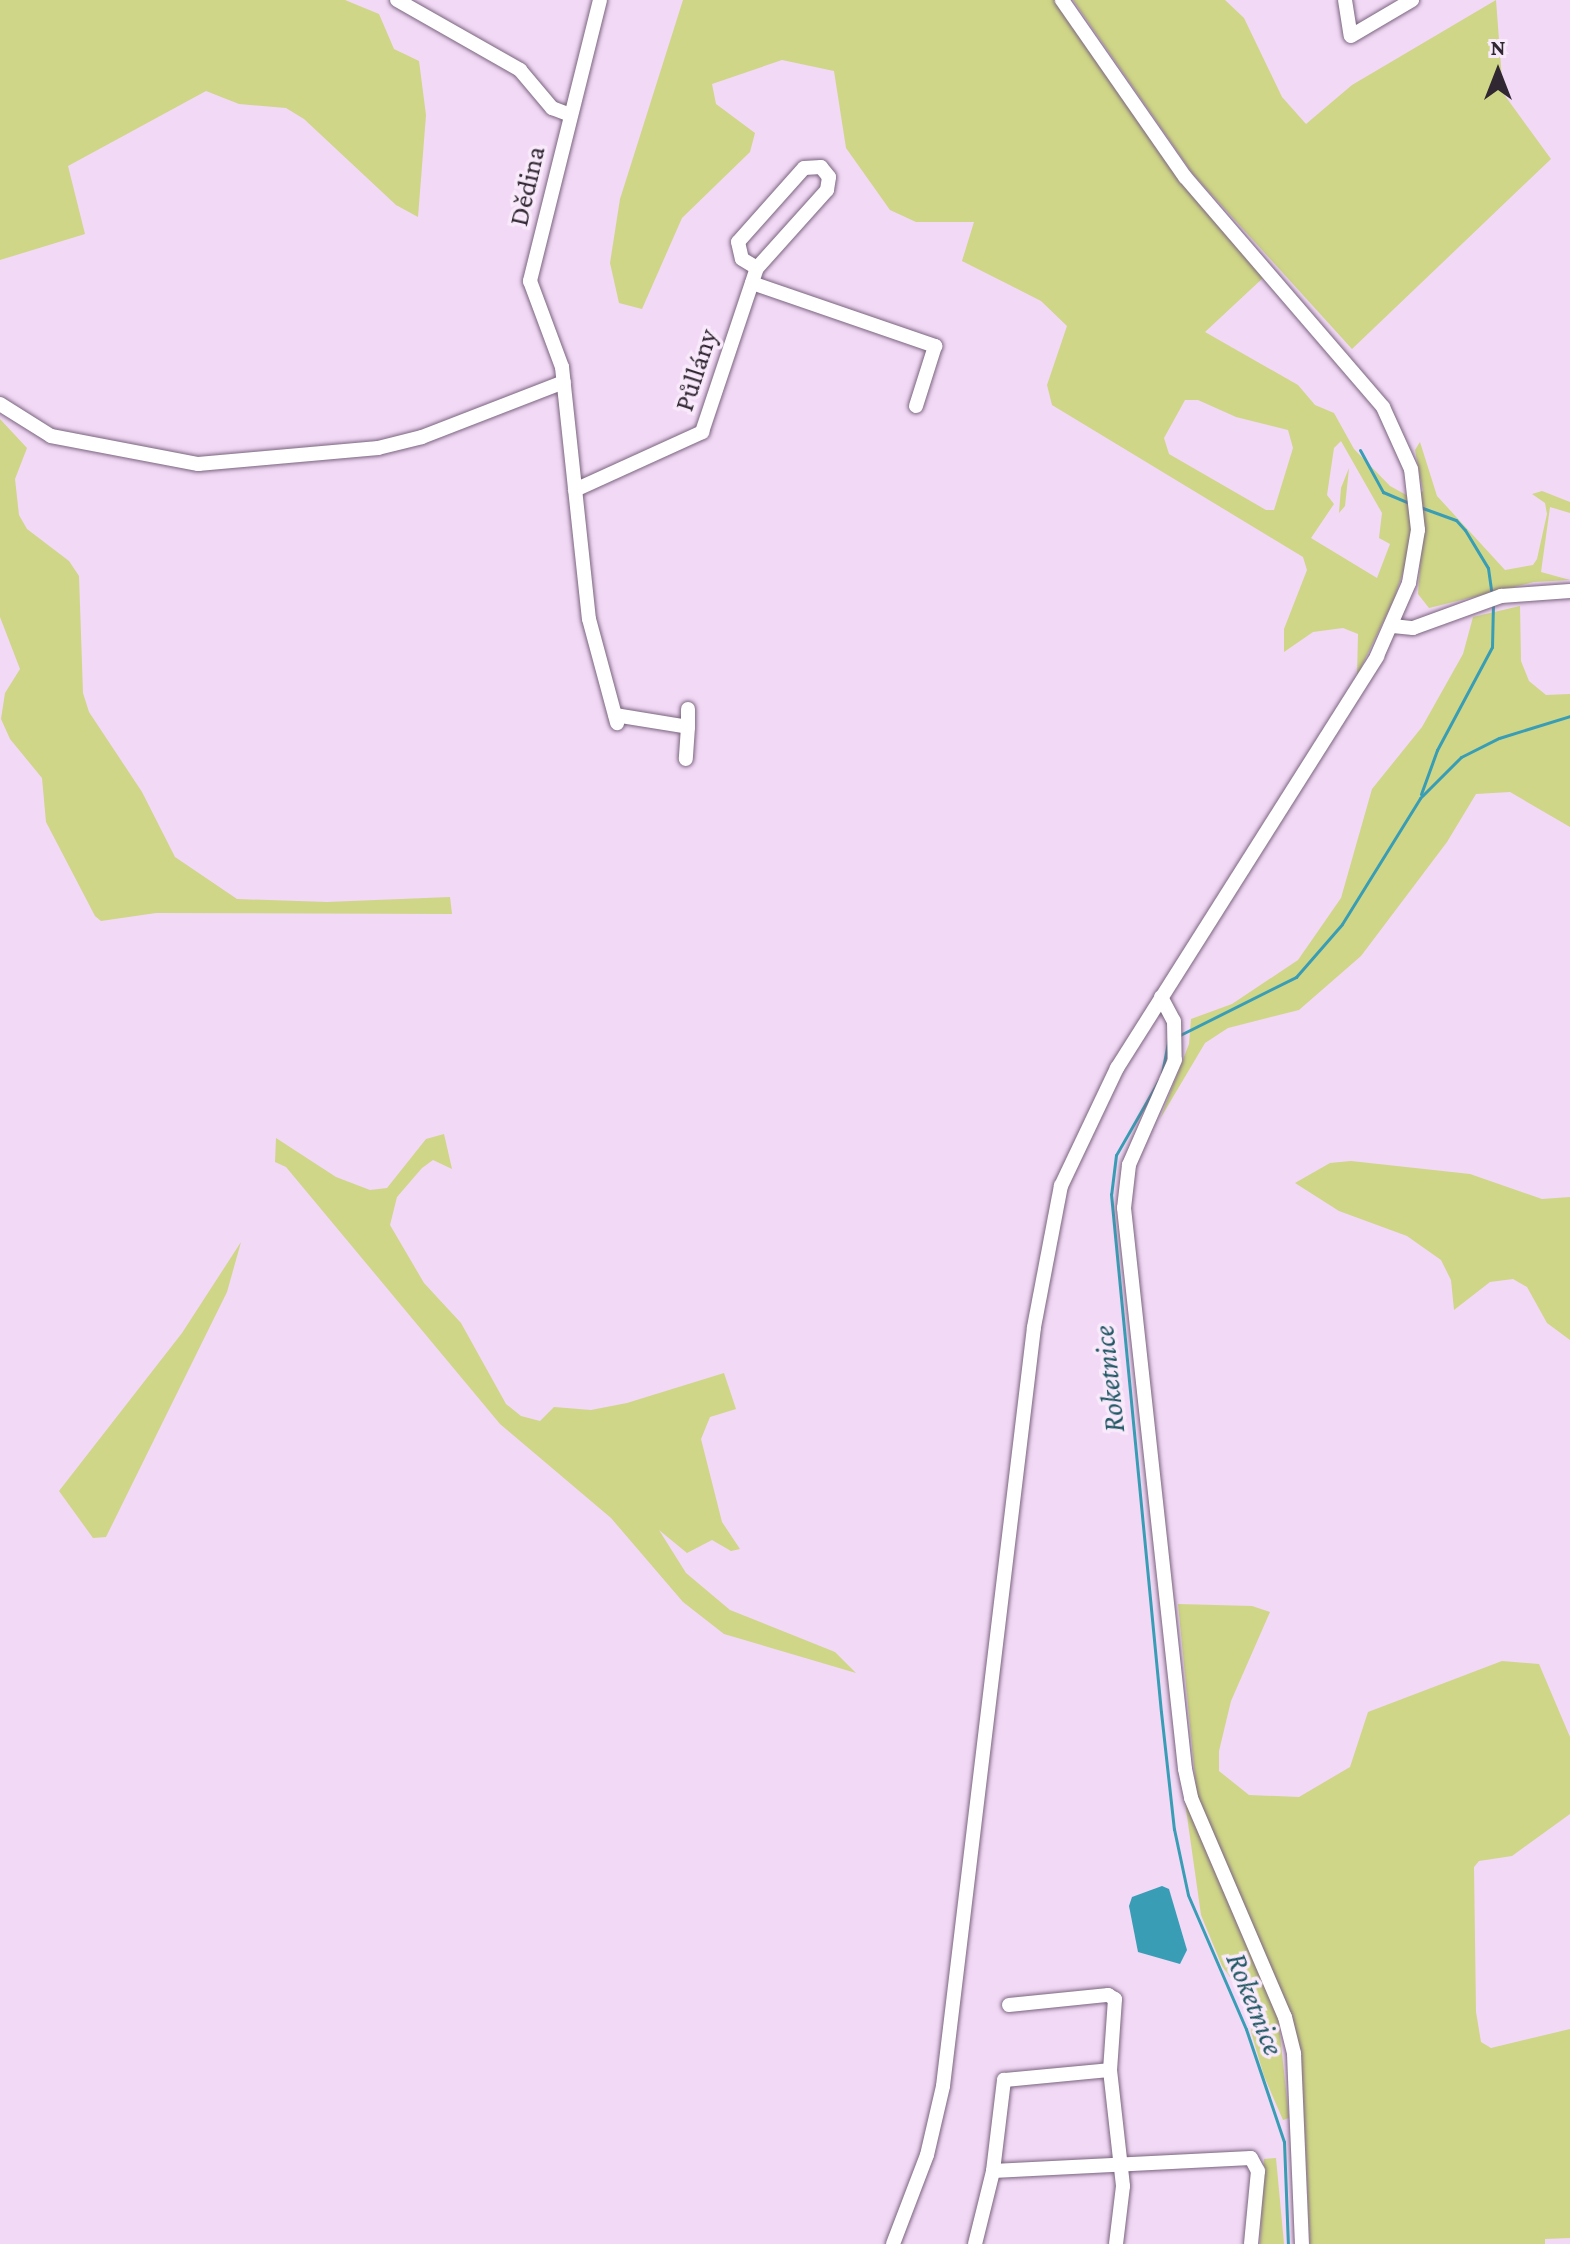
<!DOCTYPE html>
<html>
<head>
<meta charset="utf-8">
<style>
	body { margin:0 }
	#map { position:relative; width:1570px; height:2244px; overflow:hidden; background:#f2d9f6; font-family:"Crimson Pro",serif }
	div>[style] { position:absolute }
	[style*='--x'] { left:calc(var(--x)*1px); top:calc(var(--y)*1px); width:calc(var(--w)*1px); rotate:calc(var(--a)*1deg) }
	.green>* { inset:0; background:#cfd687 }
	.water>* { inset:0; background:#389db5 }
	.stream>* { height:3px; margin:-1.5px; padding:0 1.5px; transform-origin:1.5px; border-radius:1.5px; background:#389db5 }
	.roads { filter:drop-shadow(0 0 2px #7a647e) drop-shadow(0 0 2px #7a647e) }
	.minor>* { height:14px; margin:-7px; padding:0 7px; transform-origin:7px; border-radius:7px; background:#fff }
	span { translate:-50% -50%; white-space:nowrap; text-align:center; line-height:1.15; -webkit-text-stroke:7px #f9eafb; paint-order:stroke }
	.street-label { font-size:28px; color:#312732 }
	.water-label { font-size:30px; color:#205764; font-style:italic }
	.north { position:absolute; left:1458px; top:32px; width:80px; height:80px; -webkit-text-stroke:6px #f9eafb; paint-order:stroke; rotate:0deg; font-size:22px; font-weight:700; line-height:32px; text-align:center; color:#312732 }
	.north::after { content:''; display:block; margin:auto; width:28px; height:36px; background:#312732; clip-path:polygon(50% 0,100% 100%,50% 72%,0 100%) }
</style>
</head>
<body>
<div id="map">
	<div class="green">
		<i style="clip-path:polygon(0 0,345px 0,379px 14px,394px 49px,419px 61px,426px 115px,418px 217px,396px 205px,304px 119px,286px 108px,239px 104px,206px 91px,68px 166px,85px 234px,0 260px)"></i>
		<i style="clip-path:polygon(evenodd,683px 0,1056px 0,1164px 159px,1264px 277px,1205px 332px,1298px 385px,1315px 405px,1334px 413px,1354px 449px,1390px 486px,1410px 497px,1423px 491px,1415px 450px,1420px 442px,1437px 496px,1505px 570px,1533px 565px,1537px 559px,1547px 514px,1545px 503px,1532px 494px,1542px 491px,1570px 502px,1570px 513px,1550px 507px,1541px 572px,1570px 580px,1534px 582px,1429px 608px,1418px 594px,1421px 554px,1410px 551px,1394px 599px,1357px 676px,1358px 634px,1343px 628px,1313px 632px,1284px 652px,1284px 629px,1307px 570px,1303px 557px,1052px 405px,1047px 385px,1067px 326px,1041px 301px,962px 261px,974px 222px,916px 222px,890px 210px,846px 148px,834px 71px,782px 60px,712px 84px,716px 104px,755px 133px,750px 152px,682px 218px,642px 309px,619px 303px,610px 263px,620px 199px,683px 0,1185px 400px,1198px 400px,1236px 417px,1288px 430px,1293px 448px,1274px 510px,1266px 510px,1169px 454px,1164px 438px,1185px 400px,683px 0,1341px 441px,1382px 513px,1379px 538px,1390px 544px,1377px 578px,1311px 538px,1334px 504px,1327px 495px,1334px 448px,1341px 441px)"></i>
		<i style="clip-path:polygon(1073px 0,1225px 0,1244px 18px,1282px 97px,1306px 124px,1352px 85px,1496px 0,1503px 93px,1551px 159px,1352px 349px,1193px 174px)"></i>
		<i style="clip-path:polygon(0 419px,27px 448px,15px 479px,19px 515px,27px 529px,69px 561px,79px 576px,83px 693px,89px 712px,142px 792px,175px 857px,237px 899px,327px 902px,450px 897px,452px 914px,156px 913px,101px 921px,95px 916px,46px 822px,42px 778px,10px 739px,1px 719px,5px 693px,20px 669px,0 617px)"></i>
		<i style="clip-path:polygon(1349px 468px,1345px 506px,1339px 513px,1341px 488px)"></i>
		<i style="clip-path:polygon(1520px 606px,1521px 661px,1529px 681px,1546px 695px,1570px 694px,1570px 827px,1510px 792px,1476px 794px,1447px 842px,1361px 956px,1299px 1010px,1228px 1028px,1205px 1043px,1160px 1119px,1189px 1044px,1191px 1019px,1232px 1004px,1298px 960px,1341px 898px,1372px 789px,1422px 727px,1463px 654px,1473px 617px)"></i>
		<i style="clip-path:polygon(444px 1134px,452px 1169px,433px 1160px,422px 1168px,397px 1197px,390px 1225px,424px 1283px,461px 1323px,506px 1404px,521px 1416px,540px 1421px,554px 1407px,591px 1410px,627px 1403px,724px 1373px,736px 1409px,710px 1417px,701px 1439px,722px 1522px,740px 1549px,731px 1551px,712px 1540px,687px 1553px,659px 1530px,686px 1573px,730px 1610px,835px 1652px,856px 1673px,724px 1634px,683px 1602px,611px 1518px,500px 1424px,286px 1167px,275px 1162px,276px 1138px,336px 1177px,370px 1190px,387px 1188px,426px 1139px)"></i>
		<i style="clip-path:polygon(1351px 1161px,1470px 1174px,1542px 1199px,1570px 1197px,1570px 1340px,1547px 1323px,1527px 1287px,1513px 1279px,1490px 1282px,1454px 1310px,1451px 1280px,1441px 1260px,1407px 1236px,1339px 1211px,1295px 1183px,1330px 1163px)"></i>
		<i style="clip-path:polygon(241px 1242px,227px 1292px,106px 1537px,93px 1538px,59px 1491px,182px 1333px)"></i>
		<i style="clip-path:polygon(1178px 1604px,1252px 1606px,1270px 1612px,1231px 1701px,1219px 1751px,1219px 1771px,1249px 1795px,1299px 1797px,1350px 1767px,1368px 1712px,1502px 1661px,1539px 1664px,1570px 1737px,1570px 1814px,1512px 1856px,1479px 1861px,1474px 1867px,1476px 2012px,1481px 2042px,1491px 2048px,1570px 2029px,1570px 2238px,1545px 2239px,1545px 2244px,1310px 2244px,1301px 2050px,1197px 1797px)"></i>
		<i style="clip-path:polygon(1185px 1802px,1278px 2016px,1289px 2118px,1283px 2120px,1264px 2076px,1251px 2032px,1253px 2009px,1222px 1966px,1201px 1915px)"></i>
		<i style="clip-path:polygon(1276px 2158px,1284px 2244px,1260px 2244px,1264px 2159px)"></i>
	</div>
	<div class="water">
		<i style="clip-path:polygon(1162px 1886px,1169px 1889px,1187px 1950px,1180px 1964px,1138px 1952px,1129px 1906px,1132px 1897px)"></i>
	</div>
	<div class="stream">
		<i style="--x:1360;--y:450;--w:48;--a:61.3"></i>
		<i style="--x:1383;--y:492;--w:28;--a:23"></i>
		<i style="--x:1420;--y:507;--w:38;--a:20"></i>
		<i style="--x:1456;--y:520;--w:13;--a:48"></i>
		<i style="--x:1465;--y:530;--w:44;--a:58.8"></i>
		<i style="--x:1488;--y:568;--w:27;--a:82"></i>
		<i style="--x:1421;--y:794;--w:47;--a:-70"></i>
		<i style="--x:1437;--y:750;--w:117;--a:-61.9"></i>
		<i style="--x:1492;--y:647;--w:44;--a:-88.7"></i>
		<i style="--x:1180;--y:1035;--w:130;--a:-26.6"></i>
		<i style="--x:1296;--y:977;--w:70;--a:-49"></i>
		<i style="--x:1342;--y:924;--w:148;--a:-58.2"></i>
		<i style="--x:1420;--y:798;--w:58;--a:-45"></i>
		<i style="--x:1461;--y:757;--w:42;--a:-26.6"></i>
		<i style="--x:1499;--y:738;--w:74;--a:-17.2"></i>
		<i style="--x:1162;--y:1073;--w:36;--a:-79"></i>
		<i style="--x:1159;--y:1080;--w:86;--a:119.8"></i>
		<i style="--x:1116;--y:1155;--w:39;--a:97"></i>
		<i style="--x:1111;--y:1194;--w:520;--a:84.49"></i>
		<i style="--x:1161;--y:1712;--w:118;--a:83.7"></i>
		<i style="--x:1174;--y:1829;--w:67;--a:78"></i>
		<i style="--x:1188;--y:1895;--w:146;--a:66.6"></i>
		<i style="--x:1246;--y:2029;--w:119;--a:71.4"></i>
		<i style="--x:1284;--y:2142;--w:102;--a:87.8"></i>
	</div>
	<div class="roads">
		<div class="minor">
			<i style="--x:397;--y:0;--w:142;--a:29.6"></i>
			<i style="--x:520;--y:70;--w:50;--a:49.9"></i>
			<i style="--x:552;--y:108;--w:19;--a:21"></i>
			<i style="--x:600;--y:0;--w:290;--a:104"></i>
			<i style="--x:530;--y:281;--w:92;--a:69.6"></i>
			<i style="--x:562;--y:367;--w:253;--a:83.9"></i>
			<i style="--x:589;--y:619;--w:108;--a:74.9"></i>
			<i style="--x:1345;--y:0;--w:36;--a:81"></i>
			<i style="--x:1351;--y:36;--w:71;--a:-30.5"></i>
			<i style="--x:752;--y:283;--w:194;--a:19"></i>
			<i style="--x:935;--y:346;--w:63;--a:107.6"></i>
			<i style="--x:0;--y:404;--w:60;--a:32.1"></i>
			<i style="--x:51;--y:436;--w:150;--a:10.8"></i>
			<i style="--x:198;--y:464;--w:181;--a:-5.1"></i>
			<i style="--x:378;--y:448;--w:45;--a:-14"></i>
			<i style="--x:422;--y:437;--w:152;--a:-21.2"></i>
			<i style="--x:575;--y:490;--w:140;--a:-24.5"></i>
			<i style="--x:702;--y:432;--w:173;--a:-71.5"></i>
			<i style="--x:757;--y:268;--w:105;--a:-48.1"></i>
			<i style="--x:827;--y:190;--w:13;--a:-81"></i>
			<i style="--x:829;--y:177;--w:13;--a:-129"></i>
			<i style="--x:821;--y:167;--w:17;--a:177"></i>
			<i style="--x:804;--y:168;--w:99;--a:131.7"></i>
			<i style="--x:738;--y:242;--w:17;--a:77"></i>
			<i style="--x:742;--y:259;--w:17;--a:31"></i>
			<i style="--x:1393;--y:626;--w:20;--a:6"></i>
			<i style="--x:1413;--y:628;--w:94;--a:-20"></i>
			<i style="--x:1501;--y:596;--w:69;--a:-4.1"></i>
			<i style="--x:615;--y:715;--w:74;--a:9.3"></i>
			<i style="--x:688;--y:727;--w:32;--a:94"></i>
			<i style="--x:688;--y:727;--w:18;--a:-90"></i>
			<i style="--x:1161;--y:997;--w:27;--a:62"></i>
			<i style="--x:1174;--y:1021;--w:39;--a:89"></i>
			<i style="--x:1175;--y:1060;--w:115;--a:113.7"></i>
			<i style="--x:1129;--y:1165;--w:43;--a:96.6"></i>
			<i style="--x:1124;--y:1208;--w:564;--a:83.79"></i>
			<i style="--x:1185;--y:1769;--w:30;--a:78"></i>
			<i style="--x:1191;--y:1798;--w:238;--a:66.8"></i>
			<i style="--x:1285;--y:2017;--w:38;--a:76"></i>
			<i style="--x:1294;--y:2054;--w:190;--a:87.6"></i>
			<i style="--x:1009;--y:2005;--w:100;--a:-5.8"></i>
			<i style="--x:1108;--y:1995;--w:8;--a:30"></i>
			<i style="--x:1115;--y:1999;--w:71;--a:94"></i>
			<i style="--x:1110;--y:2070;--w:117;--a:83.6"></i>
			<i style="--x:1123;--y:2186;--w:58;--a:96.9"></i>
			<i style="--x:993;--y:2171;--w:258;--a:-2.9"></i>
			<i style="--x:1251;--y:2158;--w:15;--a:62"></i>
			<i style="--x:1258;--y:2171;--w:73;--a:95.5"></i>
			<i style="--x:893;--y:2244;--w:95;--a:-69.1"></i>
			<i style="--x:927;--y:2155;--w:71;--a:-76.9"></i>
			<i style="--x:943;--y:2086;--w:764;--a:-83.16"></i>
			<i style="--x:1034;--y:1327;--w:144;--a:-79.2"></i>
			<i style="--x:1061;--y:1186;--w:131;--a:-64.6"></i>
			<i style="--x:1117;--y:1068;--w:487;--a:-57.7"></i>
			<i style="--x:1377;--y:656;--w:80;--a:-66.3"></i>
			<i style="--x:1409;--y:583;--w:54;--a:-80.4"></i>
			<i style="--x:1418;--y:530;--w:61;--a:-96.5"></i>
			<i style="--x:1411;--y:469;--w:68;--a:-114.3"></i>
			<i style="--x:1383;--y:407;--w:303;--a:-130.7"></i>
			<i style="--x:1185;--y:177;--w:216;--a:-124.8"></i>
			<i style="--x:975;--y:2244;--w:75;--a:-76.1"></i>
			<i style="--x:993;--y:2171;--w:92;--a:-83.1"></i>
			<i style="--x:1004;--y:2080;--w:106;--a:-5.4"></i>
		</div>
	</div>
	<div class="street-label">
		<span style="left:527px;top:186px;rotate:-77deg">Dědina</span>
		<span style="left:696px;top:370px;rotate:-72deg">Půllány</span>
	</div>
	<div class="water-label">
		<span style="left:1109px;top:1379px;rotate:-96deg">Roketnice</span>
		<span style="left:1255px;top:2004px;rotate:68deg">Roketnice</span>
	</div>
	<div class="north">N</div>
</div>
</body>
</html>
